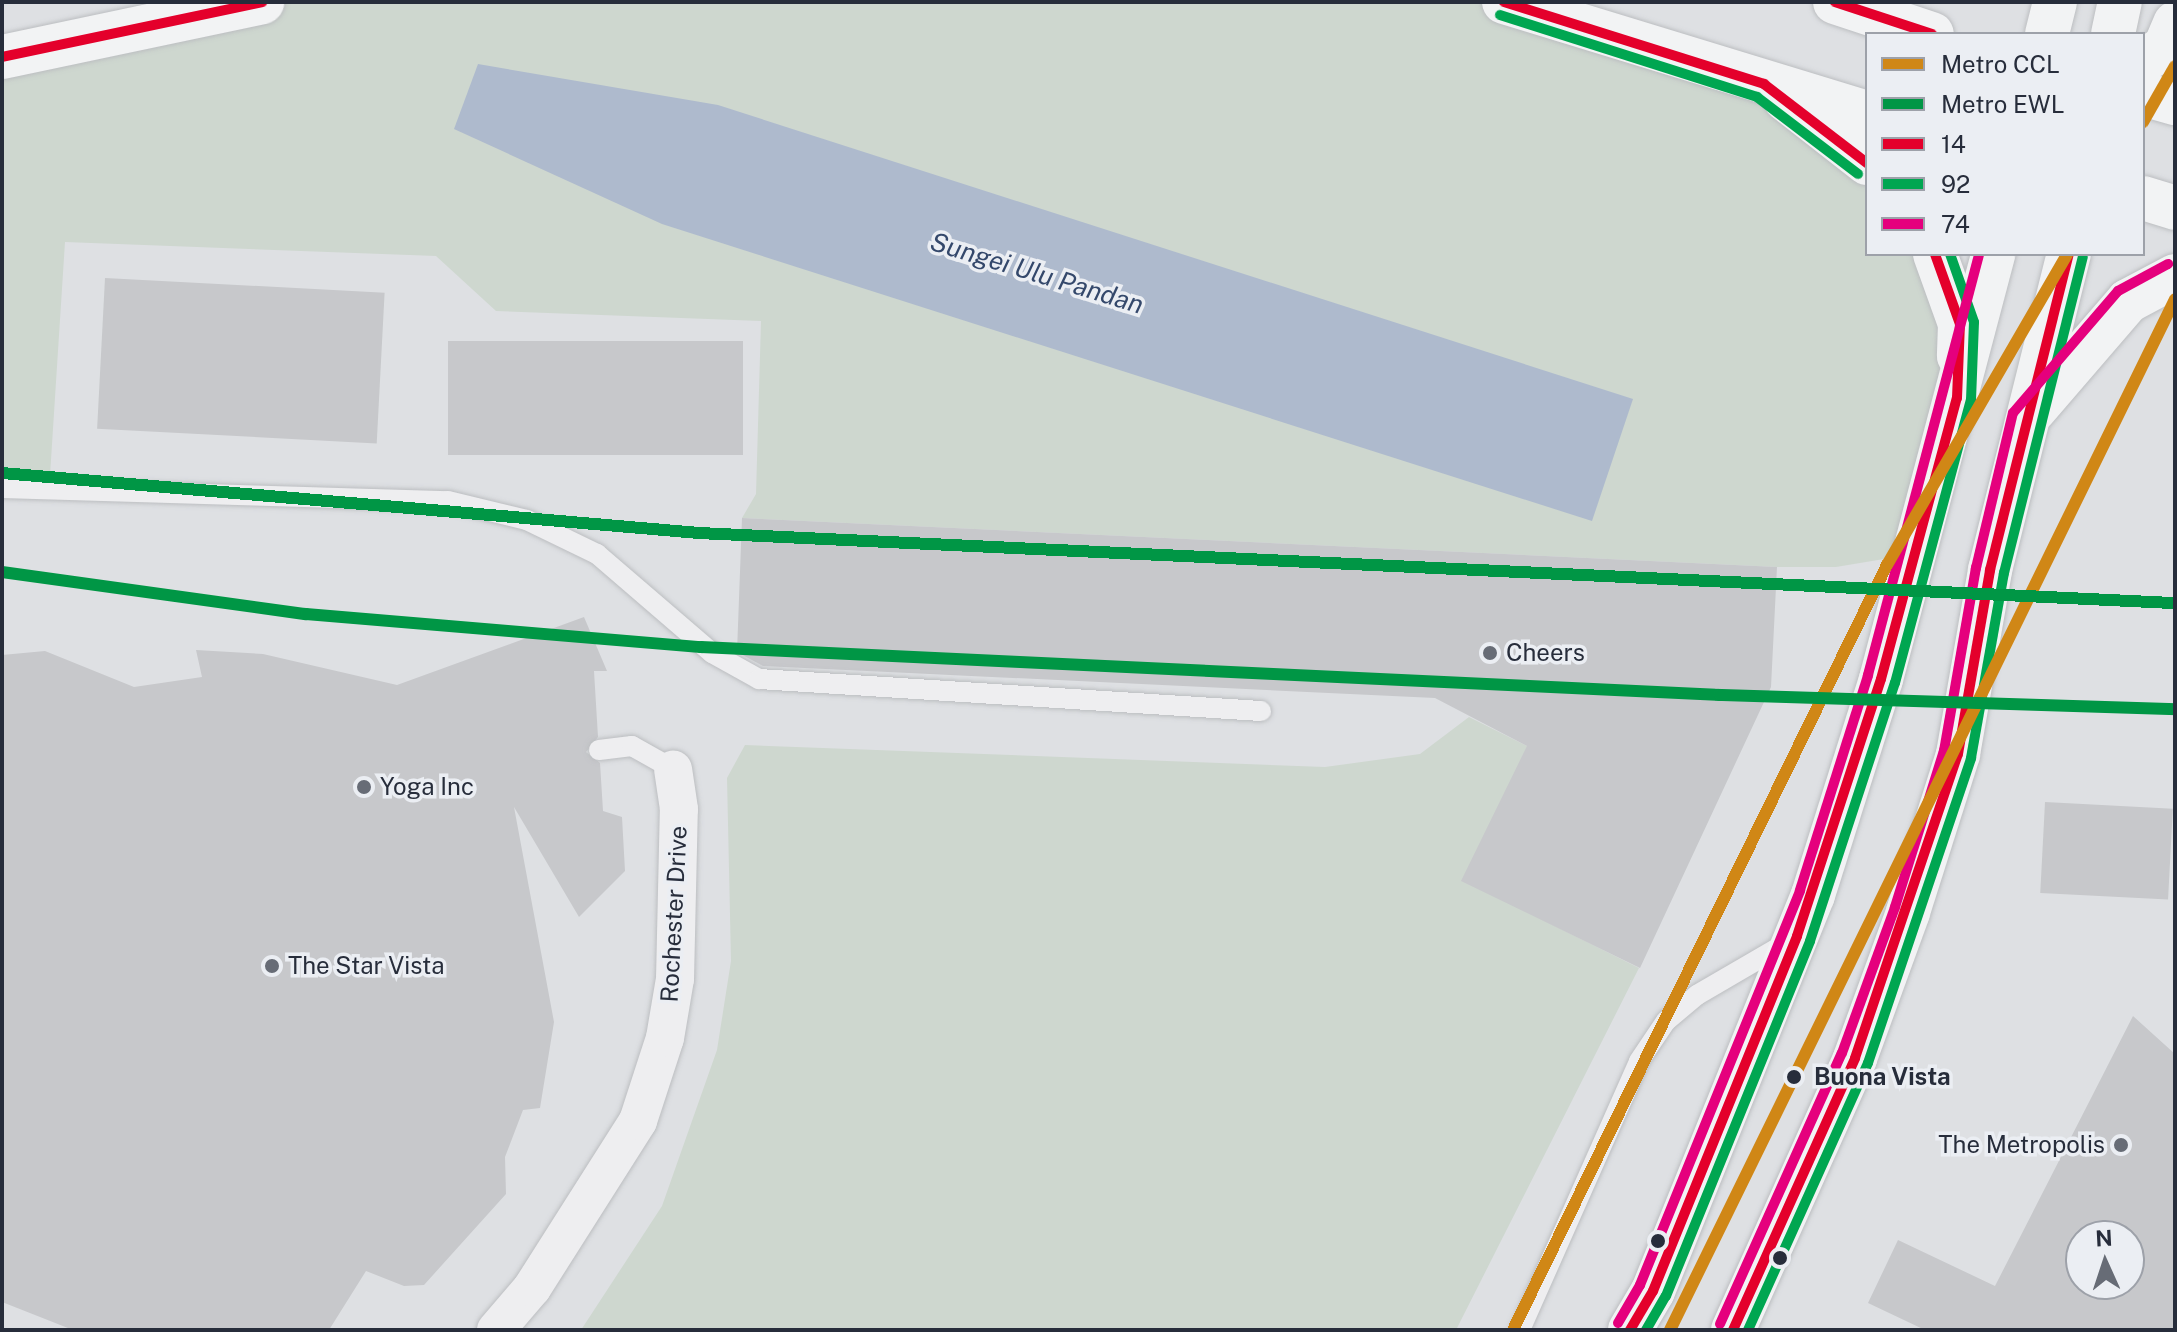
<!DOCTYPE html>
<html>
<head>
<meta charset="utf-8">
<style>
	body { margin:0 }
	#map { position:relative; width:2177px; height:1332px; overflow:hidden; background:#dee0e3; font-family:"Public Sans",sans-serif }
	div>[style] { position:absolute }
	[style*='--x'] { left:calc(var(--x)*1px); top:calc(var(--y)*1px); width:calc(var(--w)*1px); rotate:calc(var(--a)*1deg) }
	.green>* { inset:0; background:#ced7cf }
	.water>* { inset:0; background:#aebacd }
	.building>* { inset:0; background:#c7c8cb; transform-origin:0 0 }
	.roads { filter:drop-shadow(0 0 2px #bcbec1) drop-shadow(0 0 2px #bcbec1) }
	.lane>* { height:20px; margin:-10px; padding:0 10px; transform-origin:10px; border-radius:10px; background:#eeeef0 }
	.street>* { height:38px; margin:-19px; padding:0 19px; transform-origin:19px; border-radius:19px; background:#eeeef0 }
	.primary>* { height:44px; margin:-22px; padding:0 22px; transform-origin:22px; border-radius:22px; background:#f2f3f4 }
	.bus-1>* { height:10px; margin:-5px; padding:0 5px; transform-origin:5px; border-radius:5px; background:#e4002b }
	.bus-2>* { height:10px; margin:-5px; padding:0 5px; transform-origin:5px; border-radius:5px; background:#00a651 }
	.bus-3>* { height:10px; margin:-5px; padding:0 5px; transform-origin:5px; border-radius:5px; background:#e5007d }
	.metro-1>* { height:12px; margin:-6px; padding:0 6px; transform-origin:6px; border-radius:6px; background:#d08716 }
	.metro-2>* { height:12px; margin:-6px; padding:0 6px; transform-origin:6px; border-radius:6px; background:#009645 }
	.dots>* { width:22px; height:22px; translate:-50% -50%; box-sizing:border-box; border:4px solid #ebeef3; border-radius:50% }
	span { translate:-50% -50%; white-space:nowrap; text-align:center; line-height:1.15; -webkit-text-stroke:7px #ebeef3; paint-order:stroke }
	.poi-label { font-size:24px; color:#272d3b }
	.left { translate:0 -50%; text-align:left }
	.right { translate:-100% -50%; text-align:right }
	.street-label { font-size:24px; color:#272d3b }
	.stop-label { font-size:24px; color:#272d3b; font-weight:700 }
	.water-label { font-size:26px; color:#34486b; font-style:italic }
	.frame { position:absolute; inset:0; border:4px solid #272d3b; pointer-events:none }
	.legend { position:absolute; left:1865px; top:32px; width:280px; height:224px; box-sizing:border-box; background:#ebeef3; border:2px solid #9da1a9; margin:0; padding:10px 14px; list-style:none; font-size:24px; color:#272d3b }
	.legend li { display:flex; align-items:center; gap:16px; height:40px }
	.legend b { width:40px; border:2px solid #9da1a9 }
	.north { position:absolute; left:2065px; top:1220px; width:80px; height:80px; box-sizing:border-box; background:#ebeef3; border:2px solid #9da1a9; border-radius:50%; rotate:357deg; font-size:22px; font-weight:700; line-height:32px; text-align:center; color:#272d3b }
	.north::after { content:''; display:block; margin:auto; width:28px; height:36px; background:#676c76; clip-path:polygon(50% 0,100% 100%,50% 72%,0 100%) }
</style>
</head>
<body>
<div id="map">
	<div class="green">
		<i style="clip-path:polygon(262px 2px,1504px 2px,1764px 84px,1867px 163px,1867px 254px,1935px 254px,1960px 324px,1920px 553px,1836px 567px,1777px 567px,742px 518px,756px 494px,761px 321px,496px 311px,436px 256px,65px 242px,49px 491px,2px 488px,2px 57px)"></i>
		<i style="clip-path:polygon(1469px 717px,1527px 746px,1535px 916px,1639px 968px,1456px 1330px,581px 1330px,662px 1206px,717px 1050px,731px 961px,727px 778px,745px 745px,1325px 767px,1420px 754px)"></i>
	</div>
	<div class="water">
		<i style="clip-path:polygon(478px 64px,718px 105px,1633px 399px,1592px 521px,662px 224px,454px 129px)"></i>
	</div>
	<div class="building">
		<i style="left:105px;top:278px;width:280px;height:151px;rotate:3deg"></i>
		<i style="left:448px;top:341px;width:295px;height:114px"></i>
		<i style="clip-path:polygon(742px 518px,1777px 567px,1771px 687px,1640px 968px,1461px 881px,1527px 746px,1435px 698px,763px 666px,737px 652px)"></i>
		<i style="clip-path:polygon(584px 617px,607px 671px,594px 671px,598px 737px,586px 752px,600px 763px,603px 811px,622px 817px,625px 871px,579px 917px,514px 807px,554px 1022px,540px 1108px,523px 1110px,505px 1157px,506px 1194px,424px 1285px,404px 1286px,366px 1271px,329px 1330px,73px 1330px,2px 1302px,2px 655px,45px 651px,134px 687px,202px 677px,196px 650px,263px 654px,397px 685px)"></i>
		<i style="left:2045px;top:802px;width:128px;height:91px;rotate:3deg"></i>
		<i style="clip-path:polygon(evenodd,2133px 1016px,2175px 1054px,2175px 1330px,1925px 1330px,1868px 1303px,1898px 1240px,1995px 1286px,2133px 1016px,2081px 1236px,2129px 1236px,2129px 1284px,2081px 1284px,2081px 1236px)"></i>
	</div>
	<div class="roads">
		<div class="lane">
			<i style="--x:2;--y:488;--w:446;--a:1.7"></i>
			<i style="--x:448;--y:501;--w:81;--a:13.5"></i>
			<i style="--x:527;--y:520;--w:78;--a:25.9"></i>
			<i style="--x:597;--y:554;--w:152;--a:40.7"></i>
			<i style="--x:712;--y:653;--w:54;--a:29"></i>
			<i style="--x:759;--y:679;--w:503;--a:3.65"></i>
			<i style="--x:599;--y:750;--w:33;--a:-7"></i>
			<i style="--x:632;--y:746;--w:47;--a:29.3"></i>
			<i style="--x:1520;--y:1330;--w:294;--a:-66.1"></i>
			<i style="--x:1639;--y:1061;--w:48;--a:-56"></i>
			<i style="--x:1666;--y:1021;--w:40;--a:-40"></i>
			<i style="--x:1697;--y:995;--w:105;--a:-30.2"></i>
		</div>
		<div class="street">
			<i style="--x:496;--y:1330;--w:55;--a:-49.4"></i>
			<i style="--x:532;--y:1288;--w:198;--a:-57.6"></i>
			<i style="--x:638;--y:1121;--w:87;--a:-72"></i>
			<i style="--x:665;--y:1038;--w:60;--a:-80.4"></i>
			<i style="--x:675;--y:979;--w:170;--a:-88.7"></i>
			<i style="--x:679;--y:809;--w:40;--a:-98.5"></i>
		</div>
		<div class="primary">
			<i style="--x:1504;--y:2;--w:380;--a:17"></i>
			<i style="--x:1835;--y:2;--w:102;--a:18.3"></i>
			<i style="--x:2047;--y:34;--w:33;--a:-76"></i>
			<i style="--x:2113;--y:34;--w:33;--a:-78"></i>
			<i style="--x:2;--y:57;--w:266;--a:-11.9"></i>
			<i style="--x:2143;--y:61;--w:26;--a:-32"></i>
			<i style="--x:2165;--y:47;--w:26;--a:-67"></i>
			<i style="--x:2143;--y:94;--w:33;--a:16"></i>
			<i style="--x:1785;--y:99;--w:104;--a:38"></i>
			<i style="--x:2143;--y:198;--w:34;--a:17"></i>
			<i style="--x:1935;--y:254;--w:74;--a:70.3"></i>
			<i style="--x:1960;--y:324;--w:32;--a:92"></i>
			<i style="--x:2034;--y:410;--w:144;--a:-49.2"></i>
			<i style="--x:2128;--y:301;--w:53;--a:-28"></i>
			<i style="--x:1630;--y:1330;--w:45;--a:-59.5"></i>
			<i style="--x:1653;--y:1291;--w:427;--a:-68"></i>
			<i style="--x:1813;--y:895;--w:226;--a:-72.5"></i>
			<i style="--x:1881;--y:679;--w:440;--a:-75.2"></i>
			<i style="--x:1733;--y:1330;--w:298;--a:-65.8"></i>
			<i style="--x:1855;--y:1058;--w:155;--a:-70"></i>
			<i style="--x:1908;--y:912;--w:166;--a:-72.4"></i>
			<i style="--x:1958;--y:754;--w:187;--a:-80.1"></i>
			<i style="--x:1990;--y:570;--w:326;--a:-76"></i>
		</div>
	</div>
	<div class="bus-1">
		<i style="--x:1504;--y:2;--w:273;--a:17.5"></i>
		<i style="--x:1764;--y:84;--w:130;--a:37.5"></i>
		<i style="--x:1835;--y:2;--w:102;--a:18.3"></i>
		<i style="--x:2;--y:57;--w:266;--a:-11.9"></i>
		<i style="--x:1630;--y:1330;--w:45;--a:-59.5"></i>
		<i style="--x:1653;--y:1291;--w:383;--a:-67.9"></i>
		<i style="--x:1797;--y:936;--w:270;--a:-71.9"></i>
		<i style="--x:1881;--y:679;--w:291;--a:-74.9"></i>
		<i style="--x:1957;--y:398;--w:74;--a:-87.7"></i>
		<i style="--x:1960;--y:324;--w:74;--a:-109.7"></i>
		<i style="--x:1733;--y:1330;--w:298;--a:-65.8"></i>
		<i style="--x:1855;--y:1058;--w:321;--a:-71.3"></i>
		<i style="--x:1958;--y:754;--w:187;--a:-80.1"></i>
		<i style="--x:1990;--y:570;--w:326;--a:-76"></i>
	</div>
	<div class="bus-2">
		<i style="--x:1500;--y:15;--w:270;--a:17.7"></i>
		<i style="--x:1757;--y:97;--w:127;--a:37.3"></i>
		<i style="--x:1646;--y:1330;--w:39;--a:-60"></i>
		<i style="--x:1666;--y:1296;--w:383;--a:-67.9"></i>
		<i style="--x:1810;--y:941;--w:272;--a:-71.8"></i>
		<i style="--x:1895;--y:683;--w:293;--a:-75"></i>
		<i style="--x:1971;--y:400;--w:78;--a:-87.8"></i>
		<i style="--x:1974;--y:322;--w:72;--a:-109.4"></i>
		<i style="--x:1748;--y:1330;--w:293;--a:-65.8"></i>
		<i style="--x:1868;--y:1063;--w:322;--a:-71.3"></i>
		<i style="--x:1971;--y:758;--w:188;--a:-79.9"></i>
		<i style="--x:2004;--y:573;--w:326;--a:-76"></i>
	</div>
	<div class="bus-3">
		<i style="--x:1618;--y:1323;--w:44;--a:-59.9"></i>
		<i style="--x:1640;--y:1285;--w:426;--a:-67.9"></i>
		<i style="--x:1800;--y:890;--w:225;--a:-72.4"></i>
		<i style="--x:1868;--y:675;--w:435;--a:-75.2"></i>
		<i style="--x:1720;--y:1324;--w:297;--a:-65.8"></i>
		<i style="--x:1842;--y:1053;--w:155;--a:-70"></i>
		<i style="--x:1895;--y:907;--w:164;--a:-72.6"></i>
		<i style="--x:1944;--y:751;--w:186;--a:-80.1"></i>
		<i style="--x:1976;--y:568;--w:159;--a:-76.6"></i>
		<i style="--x:2013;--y:413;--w:161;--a:-49.3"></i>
		<i style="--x:2118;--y:291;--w:57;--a:-28.4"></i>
	</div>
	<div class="metro-1">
		<i style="--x:2143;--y:122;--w:64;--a:-60.3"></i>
		<i style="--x:1513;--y:1330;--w:852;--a:-63.95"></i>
		<i style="--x:1887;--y:565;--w:359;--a:-59.9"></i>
		<i style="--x:1670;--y:1330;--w:1148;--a:-63.9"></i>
	</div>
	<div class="metro-2">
		<i style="--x:2;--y:473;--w:700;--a:4.92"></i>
		<i style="--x:699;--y:533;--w:1478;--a:2.72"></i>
		<i style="--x:2;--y:572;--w:307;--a:7.9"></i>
		<i style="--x:306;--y:614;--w:396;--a:4.8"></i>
		<i style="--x:701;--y:647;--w:1020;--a:2.7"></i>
		<i style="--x:1720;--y:695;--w:455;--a:1.8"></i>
	</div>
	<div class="dots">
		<i style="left:1490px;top:653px;background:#676c76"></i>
		<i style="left:364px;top:787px;background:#676c76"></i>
		<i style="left:272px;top:966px;background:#676c76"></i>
		<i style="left:1794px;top:1077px;background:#272d3b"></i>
		<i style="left:2121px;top:1145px;background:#676c76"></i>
		<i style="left:1658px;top:1241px;background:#272d3b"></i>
		<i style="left:1780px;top:1258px;background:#272d3b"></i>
	</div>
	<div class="poi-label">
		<span class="left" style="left:1506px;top:653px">Cheers</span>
		<span class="left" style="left:380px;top:787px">Yoga Inc</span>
		<span class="left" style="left:288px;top:966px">The Star Vista</span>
		<span class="right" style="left:2105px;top:1145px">The Metropolis</span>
	</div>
	<div class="street-label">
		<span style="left:674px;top:914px;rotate:-87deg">Rochester Drive</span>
	</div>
	<div class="stop-label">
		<span class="left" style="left:1814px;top:1077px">Buona Vista</span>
	</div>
	<div class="water-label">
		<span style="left:1037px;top:273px;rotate:17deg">Sungei Ulu Pandan</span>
	</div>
	<div class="frame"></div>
	<ul class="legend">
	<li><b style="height:10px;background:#d08716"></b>Metro CCL</li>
	<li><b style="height:10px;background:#009645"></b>Metro EWL</li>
	<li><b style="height:10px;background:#e4002b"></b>14</li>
	<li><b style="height:10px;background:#00a651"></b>92</li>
	<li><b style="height:10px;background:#e5007d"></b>74</li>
	</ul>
	<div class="north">N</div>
</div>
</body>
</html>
